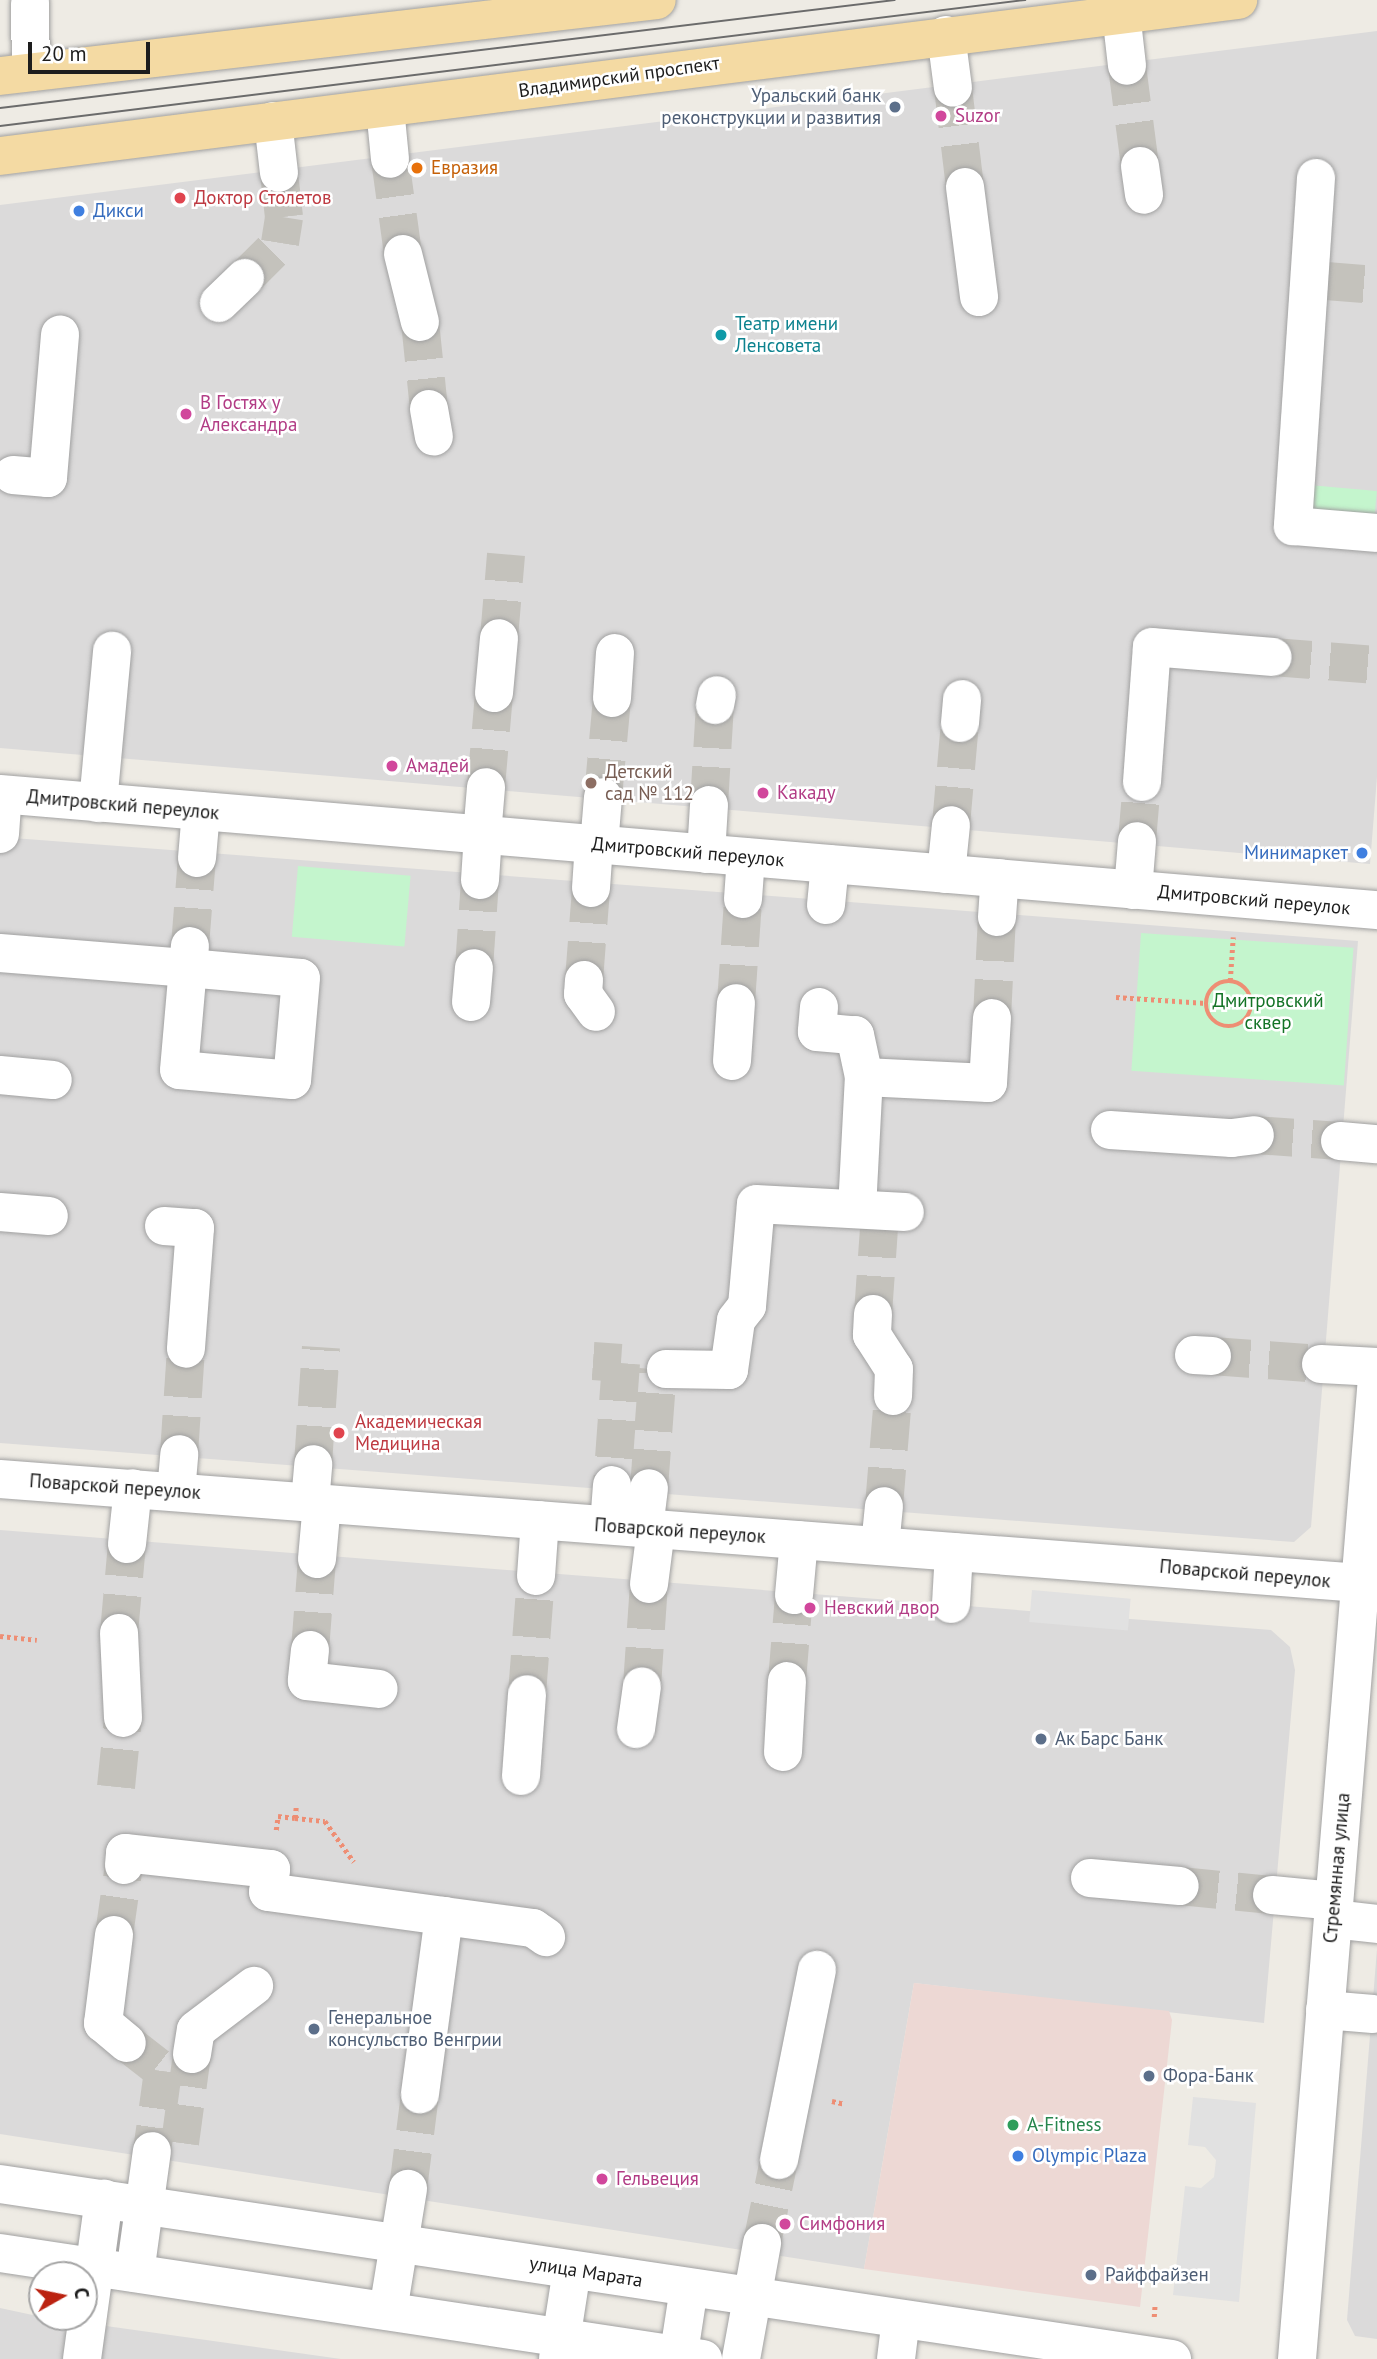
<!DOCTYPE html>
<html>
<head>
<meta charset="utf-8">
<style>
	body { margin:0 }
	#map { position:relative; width:1377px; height:2359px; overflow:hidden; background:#eeebe4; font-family:"PT Sans",sans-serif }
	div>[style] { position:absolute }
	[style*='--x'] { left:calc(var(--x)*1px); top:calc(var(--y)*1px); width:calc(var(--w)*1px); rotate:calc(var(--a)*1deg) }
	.residential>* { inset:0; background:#dbdada }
	.commercial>* { inset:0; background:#edd8d4 }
	.park>* { inset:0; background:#c4f5cd; transform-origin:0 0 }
	.parking>* { inset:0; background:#e1e1e1; transform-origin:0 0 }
	.minor-tunnel>* { height:38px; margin-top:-19px; transform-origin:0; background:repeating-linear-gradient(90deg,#c4c2bc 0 38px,transparent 0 57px) }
	.path>* { height:4.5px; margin-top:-2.25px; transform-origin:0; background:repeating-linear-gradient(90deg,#ee8e74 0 3.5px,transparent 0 7px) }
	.path>.ring { margin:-2.25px; padding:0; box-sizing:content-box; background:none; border:4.5px solid #ee8e74; border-radius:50% }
	.roads { filter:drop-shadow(0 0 2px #a1a1a1) drop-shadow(0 0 2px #a1a1a1) }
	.minor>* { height:38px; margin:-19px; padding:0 19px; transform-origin:19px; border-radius:19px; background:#fff }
	.major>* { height:38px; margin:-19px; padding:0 19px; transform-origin:19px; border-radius:19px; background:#f4daa3 }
	.tram>* { height:2px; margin:-1px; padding:0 1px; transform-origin:1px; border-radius:1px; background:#6b6b6b }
	.dots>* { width:19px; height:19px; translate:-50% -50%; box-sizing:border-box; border:4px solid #fff; border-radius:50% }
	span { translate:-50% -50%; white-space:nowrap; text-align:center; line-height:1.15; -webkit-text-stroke:5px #fff; paint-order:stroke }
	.street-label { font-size:19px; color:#1d1d1d }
	.service-label { font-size:19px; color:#4e5e75 }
	.right { translate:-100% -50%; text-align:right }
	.left { translate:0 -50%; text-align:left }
	.hotel-label { font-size:19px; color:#b23c85 }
	.food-label { font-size:19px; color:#c56008 }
	.health-label { font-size:19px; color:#be3a42 }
	.shop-label { font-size:19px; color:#366cbe }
	.culture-label { font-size:19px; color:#0d838f }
	.education-label { font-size:19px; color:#785e54 }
	.park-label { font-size:19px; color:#147326 }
	.leisure-label { font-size:19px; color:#27864d }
	.north { position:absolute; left:28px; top:2261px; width:70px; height:70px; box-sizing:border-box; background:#fff; border:2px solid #a5a5a5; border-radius:50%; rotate:81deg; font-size:19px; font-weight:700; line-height:28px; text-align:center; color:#1d1d1d }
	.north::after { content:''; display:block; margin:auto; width:24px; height:32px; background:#bb2210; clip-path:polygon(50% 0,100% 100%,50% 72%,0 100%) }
	.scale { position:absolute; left:28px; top:42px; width:122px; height:32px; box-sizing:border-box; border:4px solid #1d1d1d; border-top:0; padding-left:9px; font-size:21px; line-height:24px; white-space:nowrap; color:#1d1d1d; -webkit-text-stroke:5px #fff; paint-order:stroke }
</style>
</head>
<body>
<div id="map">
	<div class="residential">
		<i style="clip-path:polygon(1377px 31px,1377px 777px,1370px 864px,0 748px,0 205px)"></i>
		<i style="clip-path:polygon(0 837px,1358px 941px,1311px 1527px,1294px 1542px,0 1443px)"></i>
		<i style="clip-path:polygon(0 1530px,1271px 1630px,1290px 1647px,1295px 1670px,1264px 2023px,914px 1983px,864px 2269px,0 2134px)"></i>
		<i style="clip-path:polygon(1377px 1949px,1377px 2339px,1355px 2336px,1347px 2320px)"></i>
		<i style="clip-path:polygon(0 2308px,42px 2317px,341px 2359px,0 2359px)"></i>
	</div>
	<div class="commercial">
		<i style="clip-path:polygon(914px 1983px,1169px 2011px,1172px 2020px,1140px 2307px,864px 2269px)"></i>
	</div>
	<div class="park">
		<i style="left:1309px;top:485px;width:68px;height:24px;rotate:5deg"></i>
		<i style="left:298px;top:866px;width:113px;height:71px;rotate:5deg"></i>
		<i style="left:1141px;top:933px;width:213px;height:138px;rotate:4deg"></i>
	</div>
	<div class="parking">
		<i style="left:1032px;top:1590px;width:99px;height:32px;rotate:5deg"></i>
		<i style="clip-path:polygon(1193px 2097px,1256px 2103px,1239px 2302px,1173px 2295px,1185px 2186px,1201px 2188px,1214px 2177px,1216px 2160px,1205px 2147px,1188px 2145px)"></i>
	</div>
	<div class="minor-tunnel">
		<i style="--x:1127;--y:66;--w:101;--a:82.6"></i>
		<i style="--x:953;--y:88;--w:100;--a:83.1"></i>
		<i style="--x:390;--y:159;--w:96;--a:82.2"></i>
		<i style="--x:245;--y:278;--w:49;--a:-45"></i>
		<i style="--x:280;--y:243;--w:26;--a:-81"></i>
		<i style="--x:284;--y:217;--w:44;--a:-96.5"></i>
		<i style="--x:1326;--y:281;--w:51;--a:4.5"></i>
		<i style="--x:420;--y:322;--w:87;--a:84.1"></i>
		<i style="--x:499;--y:638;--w:84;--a:-85.2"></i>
		<i style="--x:1273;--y:657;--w:104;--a:4.4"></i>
		<i style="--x:486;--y:787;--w:94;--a:-85.1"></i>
		<i style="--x:603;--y:797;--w:99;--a:-84.8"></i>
		<i style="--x:709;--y:805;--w:100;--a:-86.6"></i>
		<i style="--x:951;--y:825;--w:102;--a:-85"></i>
		<i style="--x:1137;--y:841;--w:59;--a:-85.2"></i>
		<i style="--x:190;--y:946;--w:88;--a:-85.5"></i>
		<i style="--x:474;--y:968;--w:88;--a:-86.1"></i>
		<i style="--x:584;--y:980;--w:92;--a:-85.6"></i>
		<i style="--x:736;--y:1003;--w:104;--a:-86.1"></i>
		<i style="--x:992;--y:1018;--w:101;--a:-87.2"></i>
		<i style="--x:1255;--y:1135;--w:85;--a:4"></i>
		<i style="--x:873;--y:1314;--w:85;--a:-86"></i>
		<i style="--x:1212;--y:1356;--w:109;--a:4.2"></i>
		<i style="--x:593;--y:1361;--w:28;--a:4"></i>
		<i style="--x:621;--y:1363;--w:122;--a:94.2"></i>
		<i style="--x:179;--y:1454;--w:105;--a:-86.2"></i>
		<i style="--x:313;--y:1464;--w:117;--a:-86.1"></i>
		<i style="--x:649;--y:1488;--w:119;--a:-85.7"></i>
		<i style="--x:658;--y:1369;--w:8;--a:0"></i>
		<i style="--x:884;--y:1506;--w:110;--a:-85.3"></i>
		<i style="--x:119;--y:1633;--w:89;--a:-84.9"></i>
		<i style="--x:310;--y:1650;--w:91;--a:-85.6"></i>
		<i style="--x:787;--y:1681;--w:86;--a:-85.3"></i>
		<i style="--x:642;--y:1686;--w:102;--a:-86.1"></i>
		<i style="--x:527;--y:1694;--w:118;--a:-85.6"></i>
		<i style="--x:116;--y:1787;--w:69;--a:-84.2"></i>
		<i style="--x:1180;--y:1886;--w:92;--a:5.6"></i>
		<i style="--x:114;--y:1935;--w:71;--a:-81.9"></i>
		<i style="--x:127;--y:2043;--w:46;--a:37.9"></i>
		<i style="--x:163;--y:2071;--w:81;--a:97.8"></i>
		<i style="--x:180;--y:2143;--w:90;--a:-82.3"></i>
		<i style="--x:408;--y:2189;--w:96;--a:-82.8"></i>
		<i style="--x:762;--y:2243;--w:85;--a:-78.4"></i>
	</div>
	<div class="path">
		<i class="ring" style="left:1206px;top:981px;width:41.5px;height:41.5px"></i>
		<i style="--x:1230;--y:981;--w:44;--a:-86.1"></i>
		<i style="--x:1116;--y:997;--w:90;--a:3.8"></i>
		<i style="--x:0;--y:1636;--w:37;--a:6"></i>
		<i style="--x:295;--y:1818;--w:30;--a:6"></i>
		<i style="--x:325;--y:1821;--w:50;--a:54.7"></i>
		<i style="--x:276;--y:1830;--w:14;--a:-82"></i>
		<i style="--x:278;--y:1816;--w:17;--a:7"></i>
		<i style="--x:295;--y:1818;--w:12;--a:-85"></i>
		<i style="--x:832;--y:2101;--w:13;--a:13"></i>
		<i style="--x:1154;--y:2317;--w:13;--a:-86"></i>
	</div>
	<div class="roads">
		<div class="minor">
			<i style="--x:30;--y:3;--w:69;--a:89.2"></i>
			<i style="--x:1121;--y:13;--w:53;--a:83.5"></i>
			<i style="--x:946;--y:35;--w:53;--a:82.5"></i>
			<i style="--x:385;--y:108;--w:51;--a:84.4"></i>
			<i style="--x:273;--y:121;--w:52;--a:83.4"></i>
			<i style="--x:1140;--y:166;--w:29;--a:82"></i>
			<i style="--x:1316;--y:178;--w:349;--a:93.8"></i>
			<i style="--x:1293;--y:526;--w:84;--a:4.8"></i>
			<i style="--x:965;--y:187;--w:111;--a:82.7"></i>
			<i style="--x:403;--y:254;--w:70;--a:76"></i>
			<i style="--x:219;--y:303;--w:36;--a:-44"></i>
			<i style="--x:429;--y:409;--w:28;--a:80"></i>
			<i style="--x:13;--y:475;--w:35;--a:5"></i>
			<i style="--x:48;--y:478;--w:144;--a:-85.2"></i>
			<i style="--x:494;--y:693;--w:55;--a:-84.8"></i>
			<i style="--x:612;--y:698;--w:45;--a:-86.2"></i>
			<i style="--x:715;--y:705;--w:10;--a:-79"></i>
			<i style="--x:960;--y:723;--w:24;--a:-85"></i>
			<i style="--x:1142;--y:782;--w:135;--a:-85.8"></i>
			<i style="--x:1152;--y:647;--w:121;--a:4.7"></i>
			<i style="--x:0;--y:794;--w:1382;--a:4.82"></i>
			<i style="--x:98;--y:803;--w:153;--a:-84.7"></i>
			<i style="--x:0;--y:834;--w:39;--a:-86"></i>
			<i style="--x:482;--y:835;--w:48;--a:-85.2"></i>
			<i style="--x:599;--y:845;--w:48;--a:-85.2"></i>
			<i style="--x:706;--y:854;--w:49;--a:-86.5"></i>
			<i style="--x:197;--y:858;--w:47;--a:-85.1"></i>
			<i style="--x:946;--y:874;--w:49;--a:-84.2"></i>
			<i style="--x:480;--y:880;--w:45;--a:-86.2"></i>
			<i style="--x:591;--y:888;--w:44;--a:-86.1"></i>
			<i style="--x:1133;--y:890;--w:49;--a:-85.3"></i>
			<i style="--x:743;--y:899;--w:42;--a:-85.9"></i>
			<i style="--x:826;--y:905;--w:41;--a:-84.4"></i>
			<i style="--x:997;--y:917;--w:39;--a:-86"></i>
			<i style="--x:0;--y:953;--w:189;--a:4.6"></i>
			<i style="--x:188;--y:968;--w:113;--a:5.1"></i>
			<i style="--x:301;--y:978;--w:102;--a:95"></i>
			<i style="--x:292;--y:1080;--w:113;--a:-174.9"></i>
			<i style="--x:179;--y:1070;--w:102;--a:-85"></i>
			<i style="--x:188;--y:968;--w:22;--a:-85"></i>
			<i style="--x:584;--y:980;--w:14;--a:94"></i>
			<i style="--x:583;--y:994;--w:22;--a:54"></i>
			<i style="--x:471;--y:1002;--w:34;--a:-85"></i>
			<i style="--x:819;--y:1007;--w:25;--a:95"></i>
			<i style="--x:817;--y:1032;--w:38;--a:5"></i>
			<i style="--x:855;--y:1035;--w:43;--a:77.9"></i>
			<i style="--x:732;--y:1061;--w:58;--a:-86.1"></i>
			<i style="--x:0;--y:1075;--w:53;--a:5.4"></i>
			<i style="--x:1110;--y:1130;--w:122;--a:3.8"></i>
			<i style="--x:1232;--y:1138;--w:23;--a:-7"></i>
			<i style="--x:1340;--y:1141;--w:37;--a:5"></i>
			<i style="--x:857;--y:1209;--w:132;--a:-87"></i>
			<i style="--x:864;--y:1077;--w:124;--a:2.8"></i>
			<i style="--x:988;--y:1083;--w:65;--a:-86.5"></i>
			<i style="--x:0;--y:1212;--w:49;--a:4.7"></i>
			<i style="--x:164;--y:1226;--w:31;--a:4"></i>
			<i style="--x:195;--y:1228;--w:121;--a:94.3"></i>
			<i style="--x:873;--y:1314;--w:21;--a:93"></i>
			<i style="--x:872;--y:1335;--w:40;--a:57.1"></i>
			<i style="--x:894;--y:1369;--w:27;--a:92"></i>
			<i style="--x:1194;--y:1355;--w:18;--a:3"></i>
			<i style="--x:1321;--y:1364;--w:56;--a:3.1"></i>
			<i style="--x:666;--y:1369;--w:63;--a:0.9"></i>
			<i style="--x:729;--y:1370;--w:50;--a:-82"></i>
			<i style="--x:736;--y:1320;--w:18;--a:-52"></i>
			<i style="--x:747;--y:1306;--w:102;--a:-85"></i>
			<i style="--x:756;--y:1204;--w:149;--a:3.1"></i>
			<i style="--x:0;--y:1479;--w:1364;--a:4.37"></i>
			<i style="--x:176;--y:1492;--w:38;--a:-85"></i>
			<i style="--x:310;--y:1502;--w:38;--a:-85"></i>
			<i style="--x:609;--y:1525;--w:40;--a:-85.7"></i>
			<i style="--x:644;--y:1528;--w:40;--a:-82.9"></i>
			<i style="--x:127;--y:1544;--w:56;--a:-83.9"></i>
			<i style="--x:880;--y:1546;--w:40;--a:-84.3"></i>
			<i style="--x:317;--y:1559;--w:56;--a:-84.9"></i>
			<i style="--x:536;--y:1576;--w:56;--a:-85.9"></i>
			<i style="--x:649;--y:1584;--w:55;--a:-82.7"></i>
			<i style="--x:794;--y:1595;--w:55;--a:-84.8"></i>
			<i style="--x:951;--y:1604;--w:52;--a:-86.7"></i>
			<i style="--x:119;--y:1633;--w:85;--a:87.3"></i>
			<i style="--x:310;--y:1650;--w:31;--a:96"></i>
			<i style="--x:307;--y:1681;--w:72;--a:6.3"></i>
			<i style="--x:636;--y:1729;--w:43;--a:-82.1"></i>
			<i style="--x:783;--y:1752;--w:71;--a:-86.8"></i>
			<i style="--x:521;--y:1776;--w:82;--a:-85.8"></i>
			<i style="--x:124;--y:1865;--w:12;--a:-85"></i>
			<i style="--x:125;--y:1853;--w:147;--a:6.3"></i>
			<i style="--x:271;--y:1869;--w:23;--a:97"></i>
			<i style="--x:268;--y:1892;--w:178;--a:7.8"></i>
			<i style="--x:444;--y:1916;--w:180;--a:97.7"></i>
			<i style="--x:1090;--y:1878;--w:90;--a:5.1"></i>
			<i style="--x:1272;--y:1895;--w:62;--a:5.5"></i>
			<i style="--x:444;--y:1916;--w:90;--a:7.7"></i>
			<i style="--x:533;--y:1928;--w:16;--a:35"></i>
			<i style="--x:1333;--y:1919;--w:44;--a:6.5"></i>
			<i style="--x:114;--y:1935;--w:89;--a:97.1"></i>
			<i style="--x:103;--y:2023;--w:31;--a:40"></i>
			<i style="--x:1325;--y:2010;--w:48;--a:4.8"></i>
			<i style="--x:192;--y:2054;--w:24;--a:-81"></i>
			<i style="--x:196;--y:2030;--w:73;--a:-37.2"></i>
			<i style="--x:779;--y:2160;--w:194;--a:-78.7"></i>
			<i style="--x:0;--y:2184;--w:1185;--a:8.49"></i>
			<i style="--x:0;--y:2253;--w:711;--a:8.57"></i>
			<i style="--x:135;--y:2273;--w:123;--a:-82.1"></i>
			<i style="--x:388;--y:2311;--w:124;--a:-80.7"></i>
			<i style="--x:82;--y:2359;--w:162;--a:-82.2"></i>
			<i style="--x:558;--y:2359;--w:90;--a:-81.1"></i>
			<i style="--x:678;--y:2359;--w:72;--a:-81.2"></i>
			<i style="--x:741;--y:2359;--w:118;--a:-79.7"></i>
			<i style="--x:896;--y:2359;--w:38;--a:-83"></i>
			<i style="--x:1297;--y:2359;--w:985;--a:-85.34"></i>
		</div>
		<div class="major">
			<i style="--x:0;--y:76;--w:661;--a:-6.6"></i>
			<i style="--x:0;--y:156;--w:1248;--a:-7.18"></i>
		</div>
	</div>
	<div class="tram">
		<i style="--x:0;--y:108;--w:901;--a:-6.88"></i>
		<i style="--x:0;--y:126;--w:1033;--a:-7.01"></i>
	</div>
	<div class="dots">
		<i style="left:895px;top:107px;background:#5c6f8a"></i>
		<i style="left:941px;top:116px;background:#d1479c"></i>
		<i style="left:417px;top:168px;background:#e8710a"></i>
		<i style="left:180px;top:198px;background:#e0444e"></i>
		<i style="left:79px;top:211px;background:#3f7fe0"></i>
		<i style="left:721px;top:335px;background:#0f9aa8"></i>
		<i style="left:186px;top:414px;background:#d1479c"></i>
		<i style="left:392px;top:766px;background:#d1479c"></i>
		<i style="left:591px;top:783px;background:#8d6e63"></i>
		<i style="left:763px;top:793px;background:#d1479c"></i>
		<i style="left:1362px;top:853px;background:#3f7fe0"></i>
		<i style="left:339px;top:1433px;background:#e0444e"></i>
		<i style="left:810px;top:1608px;background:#d1479c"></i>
		<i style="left:1041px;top:1739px;background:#5c6f8a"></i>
		<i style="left:314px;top:2029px;background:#5c6f8a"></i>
		<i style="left:1149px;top:2076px;background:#5c6f8a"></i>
		<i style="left:1013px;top:2125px;background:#2e9e5b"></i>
		<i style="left:1018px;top:2156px;background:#3f7fe0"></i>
		<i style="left:602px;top:2179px;background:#d1479c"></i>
		<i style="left:785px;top:2224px;background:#d1479c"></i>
		<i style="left:1091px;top:2275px;background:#5c6f8a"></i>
	</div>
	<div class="street-label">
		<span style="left:619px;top:77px;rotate:-8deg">Владимирский проспект</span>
		<span style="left:123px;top:805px;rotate:5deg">Дмитровский переулок</span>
		<span style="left:688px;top:852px;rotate:5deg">Дмитровский переулок</span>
		<span style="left:1254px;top:900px;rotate:5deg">Дмитровский переулок</span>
		<span style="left:115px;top:1487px;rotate:4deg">Поварской переулок</span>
		<span style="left:680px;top:1531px;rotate:4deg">Поварской переулок</span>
		<span style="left:1245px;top:1574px;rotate:5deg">Поварской переулок</span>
		<span style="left:1337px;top:1868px;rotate:-85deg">Стремянная улица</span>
		<span style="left:586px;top:2272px;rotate:9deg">улица Марата</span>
	</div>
	<div class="service-label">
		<span class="right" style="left:881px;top:107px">Уральский банк<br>реконструкции и развития</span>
		<span class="left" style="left:1055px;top:1739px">Ак Барс Банк</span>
		<span class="left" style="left:328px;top:2029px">Генеральное<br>консульство Венгрии</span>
		<span class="left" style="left:1163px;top:2076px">Фора-Банк</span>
		<span class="left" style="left:1105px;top:2275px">Райффайзен</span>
	</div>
	<div class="hotel-label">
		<span class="left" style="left:955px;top:116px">Suzor</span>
		<span class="left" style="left:200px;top:414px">В Гостях у<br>Александра</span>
		<span class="left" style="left:406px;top:766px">Амадей</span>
		<span class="left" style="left:777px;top:793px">Какаду</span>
		<span class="left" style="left:824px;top:1608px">Невский двор</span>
		<span class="left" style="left:616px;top:2179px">Гельвеция</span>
		<span class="left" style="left:799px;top:2224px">Симфония</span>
	</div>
	<div class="food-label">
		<span class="left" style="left:431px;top:168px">Евразия</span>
	</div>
	<div class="health-label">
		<span class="left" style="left:194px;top:198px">Доктор Столетов</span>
		<span class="left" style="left:355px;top:1433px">Академическая<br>Медицина</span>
	</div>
	<div class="shop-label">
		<span class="left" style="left:93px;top:211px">Дикси</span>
		<span class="right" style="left:1348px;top:853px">Минимаркет</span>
		<span class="left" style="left:1032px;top:2156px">Olympic Plaza</span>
	</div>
	<div class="culture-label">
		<span class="left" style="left:735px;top:335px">Театр имени<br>Ленсовета</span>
	</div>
	<div class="education-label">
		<span class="left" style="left:605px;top:783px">Детский<br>сад № 112</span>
	</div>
	<div class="park-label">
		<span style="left:1268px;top:1012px">Дмитровский<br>сквер</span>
	</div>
	<div class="leisure-label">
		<span class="left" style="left:1027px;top:2125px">A-Fitness</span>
	</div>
	<div class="north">С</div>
	<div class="scale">20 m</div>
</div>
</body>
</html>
